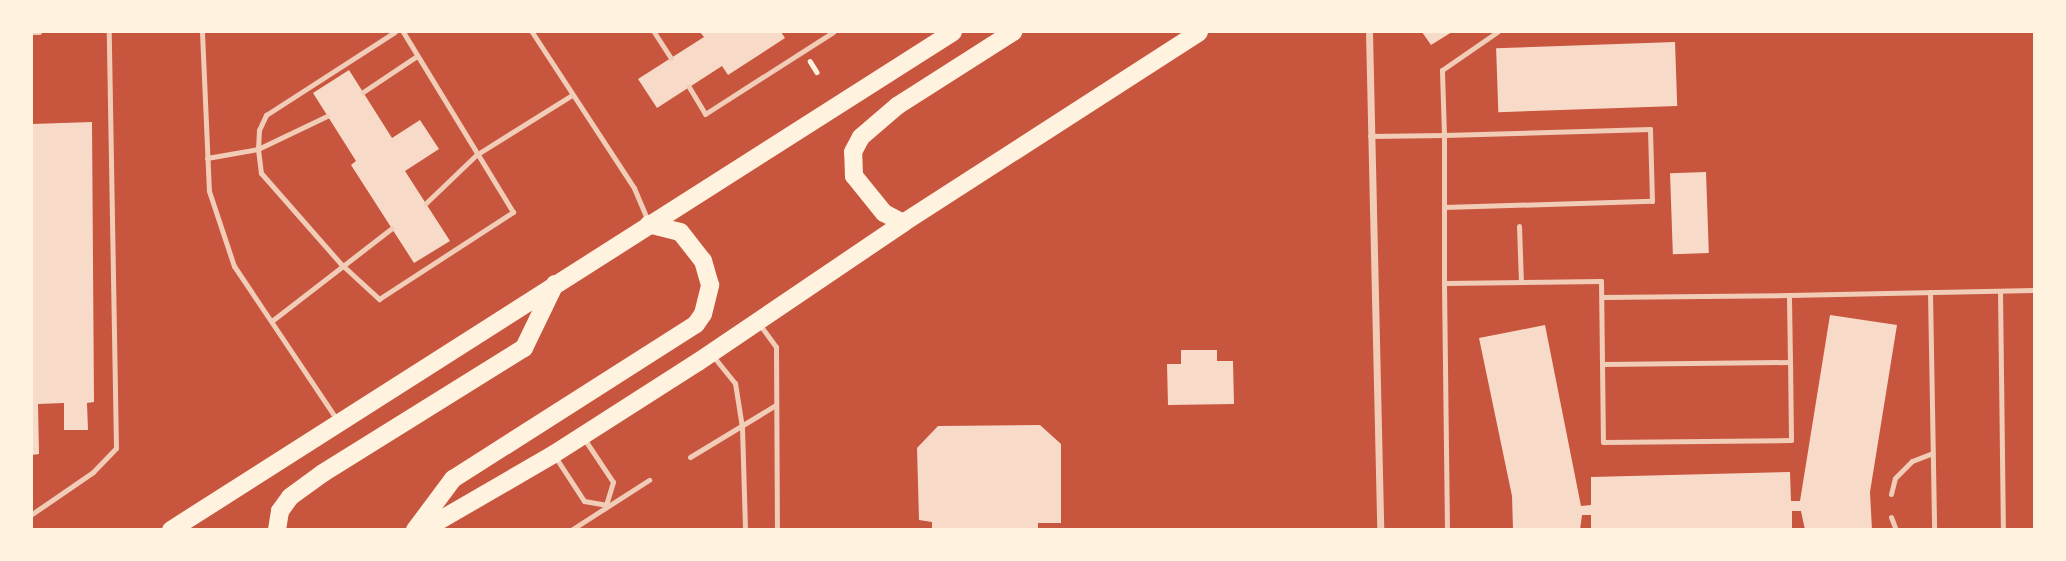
<!DOCTYPE html>
<html>
<head>
<meta charset="utf-8">
<style>
	body { margin:0 }
	#map { position:relative; width:2066px; height:561px; overflow:hidden; background:#c8553d; font-family:Commissioner,sans-serif }
	div>[style] { position:absolute }
	[style*='--x'] { left:calc(var(--x)*1px); top:calc(var(--y)*1px); width:calc(var(--w)*1px); rotate:calc(var(--a)*1deg) }
	.building>* { inset:0; background:#f7dbc8; transform-origin:0 0 }
	.path>* { height:4.5px; margin:-2.25px; padding:0 2.25px; transform-origin:2.25px; border-radius:2.25px; background:#fff3e0 }
	.service>* { height:5px; margin:-2.5px; padding:0 2.5px; transform-origin:2.5px; border-radius:2.5px; background:#f1ccb7 }
	.minor>* { height:7px; margin:-3.5px; padding:0 3.5px; transform-origin:3.5px; border-radius:3.5px; background:#f1ccb7 }
	.primary>* { height:18px; margin:-9px; padding:0 9px; transform-origin:9px; border-radius:9px; background:#fff3e0 }
	span { translate:-50% -50%; white-space:nowrap; text-align:center; line-height:1.15; -webkit-text-stroke:5px #fff3e0; paint-order:stroke }
	.frame { position:absolute; inset:0; border:33px solid #fff3e0; pointer-events:none }
</style>
</head>
<body>
<div id="map">
	<div class="building">
		<i style="clip-path:polygon(700px 32px,781px 32px,785px 38px,728px 75px,722px 66px,657px 108px,638px 79px,704px 37px)"></i>
		<i style="clip-path:polygon(1422px 32px,1452px 32px,1431px 45px)"></i>
		<i style="left:1675px;top:42px;width:64px;height:179px;rotate:88deg"></i>
		<i style="clip-path:polygon(349px 70px,392px 138px,420px 120px,439px 149px,405px 171px,450px 241px,414px 263px,351px 165px,356px 161px,313px 93px)"></i>
		<i style="clip-path:polygon(92px 122px,94px 402px,87px 403px,88px 430px,64px 430px,64px 403px,38px 404px,39px 454px,32px 455px,32px 124px)"></i>
		<i style="left:1706px;top:172px;width:81px;height:36px;rotate:88deg"></i>
		<i style="clip-path:polygon(1830px 315px,1897px 325px,1870px 492px,1872px 530px,1805px 530px,1801px 511px,1792px 511px,1792px 530px,1591px 530px,1591px 515px,1582px 515px,1580px 530px,1513px 530px,1512px 496px,1479px 338px,1545px 325px,1581px 506px,1591px 505px,1591px 477px,1790px 472px,1791px 501px,1800px 501px)"></i>
		<i style="clip-path:polygon(1181px 350px,1217px 350px,1217px 361px,1233px 361px,1234px 404px,1168px 405px,1167px 364px,1181px 364px)"></i>
		<i style="clip-path:polygon(1040px 425px,1061px 444px,1061px 523px,1038px 523px,1038px 530px,932px 530px,932px 522px,919px 520px,917px 448px,938px 426px)"></i>
	</div>
	<div class="path">
		<i style="--x:810;--y:61;--w:13;--a:58"></i>
	</div>
	<div class="service">
		<i style="--x:32;--y:32;--w:7;--a:0"></i>
		<i style="--x:202;--y:32;--w:159;--a:87.5"></i>
		<i style="--x:209;--y:191;--w:79;--a:71.6"></i>
		<i style="--x:234;--y:266;--w:185;--a:56.2"></i>
		<i style="--x:532;--y:32;--w:186;--a:56.8"></i>
		<i style="--x:634;--y:188;--w:38;--a:67"></i>
		<i style="--x:654;--y:32;--w:31;--a:57"></i>
		<i style="--x:689;--y:87;--w:31;--a:59"></i>
		<i style="--x:705;--y:114;--w:152;--a:-32.6"></i>
		<i style="--x:363;--y:92;--w:65;--a:-33.7"></i>
		<i style="--x:327;--y:116;--w:76;--a:154.4"></i>
		<i style="--x:258;--y:149;--w:24;--a:83"></i>
		<i style="--x:261;--y:173;--w:121;--a:48.7"></i>
		<i style="--x:341;--y:264;--w:52;--a:42.6"></i>
		<i style="--x:379;--y:299;--w:160;--a:-33"></i>
		<i style="--x:513;--y:212;--w:211;--a:-121.4"></i>
		<i style="--x:1370;--y:136;--w:74;--a:-0.8"></i>
		<i style="--x:1444;--y:135;--w:72;--a:90"></i>
		<i style="--x:1444;--y:207;--w:208;--a:-1.7"></i>
		<i style="--x:1652;--y:201;--w:72;--a:-91.6"></i>
		<i style="--x:1650;--y:129;--w:206;--a:178.3"></i>
		<i style="--x:1444;--y:135;--w:65;--a:-91.8"></i>
		<i style="--x:1442;--y:70;--w:67;--a:-34.6"></i>
		<i style="--x:207;--y:158;--w:52;--a:-10"></i>
		<i style="--x:258;--y:149;--w:19;--a:-87"></i>
		<i style="--x:259;--y:130;--w:17;--a:-65"></i>
		<i style="--x:266;--y:115;--w:153;--a:-32.8"></i>
		<i style="--x:426;--y:203;--w:69;--a:-43.8"></i>
		<i style="--x:476;--y:155;--w:113;--a:-32"></i>
		<i style="--x:1444;--y:207;--w:76;--a:90"></i>
		<i style="--x:1519;--y:226;--w:56;--a:88"></i>
		<i style="--x:2000;--y:291;--w:239;--a:89.3"></i>
		<i style="--x:1930;--y:292;--w:238;--a:89"></i>
		<i style="--x:1602;--y:297;--w:187;--a:-0.6"></i>
		<i style="--x:273;--y:320;--w:150;--a:-37.7"></i>
		<i style="--x:760;--y:325;--w:27;--a:54"></i>
		<i style="--x:776;--y:347;--w:183;--a:89.7"></i>
		<i style="--x:713;--y:356;--w:35;--a:51"></i>
		<i style="--x:735;--y:383;--w:45;--a:81"></i>
		<i style="--x:742;--y:427;--w:103;--a:88.3"></i>
		<i style="--x:1790;--y:362;--w:67;--a:-90.9"></i>
		<i style="--x:1789;--y:295;--w:246;--a:-1.2"></i>
		<i style="--x:583;--y:437;--w:54;--a:56.3"></i>
		<i style="--x:613;--y:482;--w:24;--a:107"></i>
		<i style="--x:690;--y:457;--w:100;--a:-31.2"></i>
		<i style="--x:556;--y:458;--w:51;--a:56.9"></i>
		<i style="--x:584;--y:501;--w:22;--a:10"></i>
		<i style="--x:1891;--y:494;--w:16;--a:-76"></i>
		<i style="--x:1895;--y:478;--w:24;--a:-45"></i>
		<i style="--x:1912;--y:461;--w:22;--a:-21"></i>
		<i style="--x:32;--y:514;--w:74;--a:-34.5"></i>
		<i style="--x:93;--y:472;--w:33;--a:-46"></i>
		<i style="--x:116;--y:448;--w:416;--a:-91"></i>
		<i style="--x:1891;--y:517;--w:14;--a:69"></i>
		<i style="--x:571;--y:530;--w:93;--a:-32.7"></i>
		<i style="--x:1447;--y:530;--w:247;--a:-90.7"></i>
		<i style="--x:1444;--y:283;--w:157;--a:-0.7"></i>
		<i style="--x:1601;--y:281;--w:161;--a:89.3"></i>
		<i style="--x:1603;--y:442;--w:188;--a:-0.6"></i>
		<i style="--x:1791;--y:440;--w:78;--a:-90.7"></i>
		<i style="--x:1790;--y:362;--w:187;--a:179.4"></i>
	</div>
	<div class="minor">
		<i style="--x:1369;--y:32;--w:498;--a:88.7"></i>
	</div>
	<div class="primary">
		<i style="--x:903;--y:223;--w:21;--a:-152"></i>
		<i style="--x:884;--y:213;--w:48;--a:-129"></i>
		<i style="--x:854;--y:176;--w:24;--a:-92"></i>
		<i style="--x:853;--y:152;--w:17;--a:-62"></i>
		<i style="--x:861;--y:137;--w:48;--a:-40.7"></i>
		<i style="--x:897;--y:106;--w:138;--a:-32.5"></i>
		<i style="--x:171;--y:530;--w:927;--a:-32.49"></i>
		<i style="--x:277;--y:530;--w:19;--a:-81"></i>
		<i style="--x:280;--y:511;--w:17;--a:-54"></i>
		<i style="--x:290;--y:497;--w:41;--a:-36"></i>
		<i style="--x:323;--y:473;--w:237;--a:-31.9"></i>
		<i style="--x:524;--y:348;--w:71;--a:-64.2"></i>
		<i style="--x:415;--y:530;--w:64;--a:-53.3"></i>
		<i style="--x:453;--y:479;--w:288;--a:-32.5"></i>
		<i style="--x:696;--y:324;--w:12;--a:-55"></i>
		<i style="--x:703;--y:314;--w:30;--a:-76"></i>
		<i style="--x:710;--y:285;--w:25;--a:-106"></i>
		<i style="--x:703;--y:261;--w:37;--a:-128"></i>
		<i style="--x:680;--y:232;--w:32;--a:-166"></i>
		<i style="--x:423;--y:530;--w:151;--a:-30.1"></i>
		<i style="--x:554;--y:454;--w:171;--a:-32.6"></i>
		<i style="--x:698;--y:362;--w:248;--a:-34.1"></i>
		<i style="--x:903;--y:223;--w:352;--a:-32.8"></i>
	</div>
	<div class="frame"></div>
</div>
</body>
</html>
